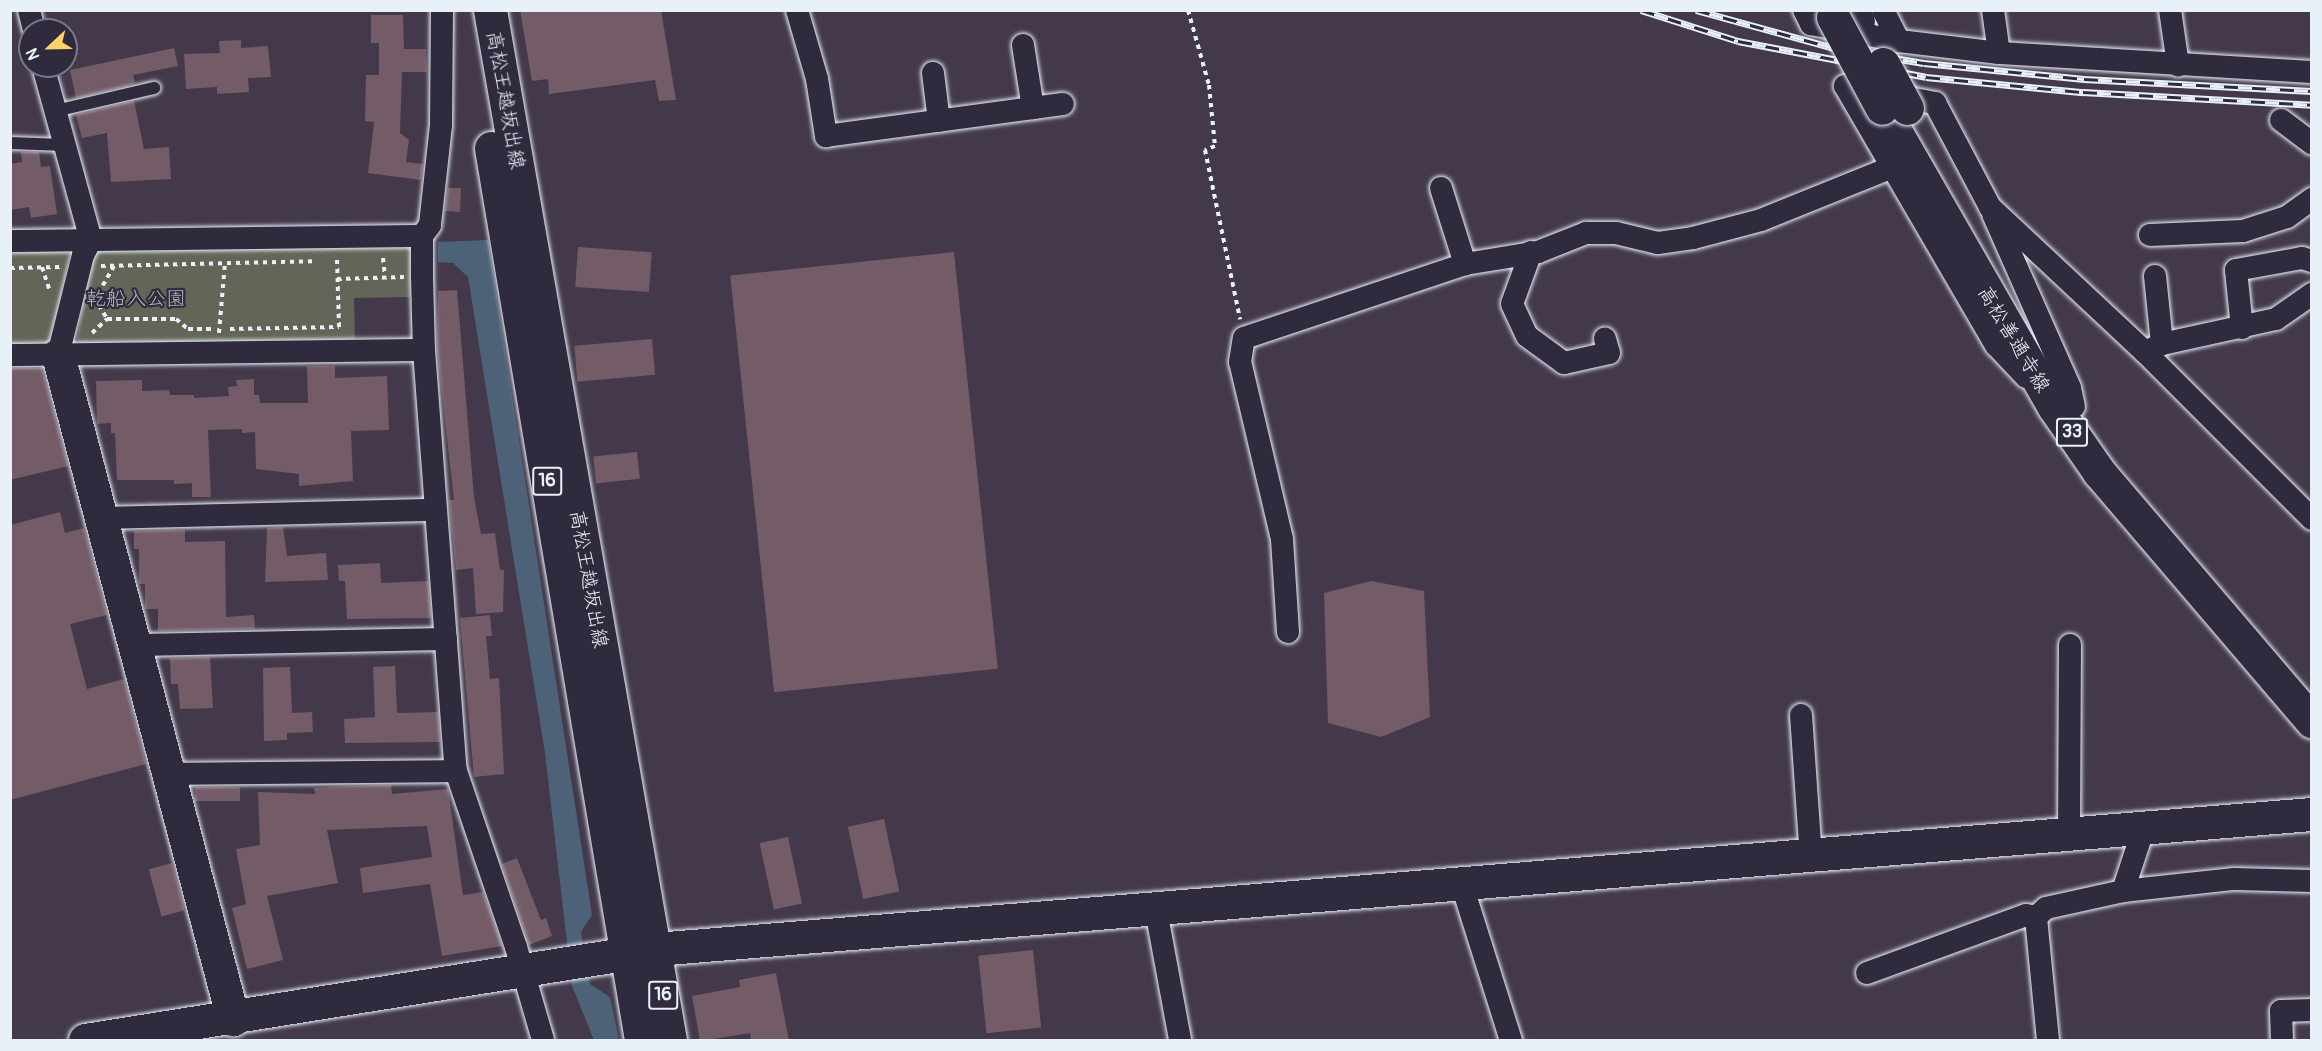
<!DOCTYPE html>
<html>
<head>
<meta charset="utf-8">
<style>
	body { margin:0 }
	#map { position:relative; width:2322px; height:1051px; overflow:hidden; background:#43394a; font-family:Pangolin,"Klee One",sans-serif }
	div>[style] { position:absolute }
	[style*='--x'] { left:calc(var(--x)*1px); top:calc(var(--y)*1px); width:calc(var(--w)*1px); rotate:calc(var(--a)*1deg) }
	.green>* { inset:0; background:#626557 }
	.water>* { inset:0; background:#4d6178 }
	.building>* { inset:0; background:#735b67; transform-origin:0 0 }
	.path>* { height:4px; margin-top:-2px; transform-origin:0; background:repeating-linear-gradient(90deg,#e8f1f8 0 4.5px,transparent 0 9px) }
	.roads { filter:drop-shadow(0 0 2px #e8f1f8) drop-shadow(0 0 2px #e8f1f8) }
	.lane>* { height:12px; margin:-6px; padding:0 6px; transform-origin:6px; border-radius:6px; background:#2f2a3d }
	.street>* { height:22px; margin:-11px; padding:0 11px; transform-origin:11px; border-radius:11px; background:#2f2a3d }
	.secondary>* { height:33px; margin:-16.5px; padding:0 16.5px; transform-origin:16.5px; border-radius:16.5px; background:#2f2a3d }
	.primary>* { height:33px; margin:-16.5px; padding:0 16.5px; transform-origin:16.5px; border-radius:16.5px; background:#2f2a3d }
	.rail>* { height:7px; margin-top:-3.5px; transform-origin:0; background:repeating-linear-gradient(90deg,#2f2a3d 0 14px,#e8f1f8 0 28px); box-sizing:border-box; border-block:2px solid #e8f1f8 }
	.bridges { filter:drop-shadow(0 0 2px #e8f1f8) drop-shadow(0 0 2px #e8f1f8) }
	.primary-bridge>* { height:33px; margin:-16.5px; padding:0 16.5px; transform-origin:16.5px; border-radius:16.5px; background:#2f2a3d }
	span { translate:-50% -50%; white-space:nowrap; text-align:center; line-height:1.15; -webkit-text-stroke:4.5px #2f2a3d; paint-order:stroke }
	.shield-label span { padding:2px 4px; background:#2f2a3d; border:2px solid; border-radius:4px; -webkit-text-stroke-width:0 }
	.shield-label { font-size:18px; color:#e8f1f8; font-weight:700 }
	.street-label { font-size:20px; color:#e8f1f8 }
	.park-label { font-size:20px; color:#b2b9b8 }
	.frame { position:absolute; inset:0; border:12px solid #e8f1f8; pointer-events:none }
	.north { position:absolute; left:18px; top:18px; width:60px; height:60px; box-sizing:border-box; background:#2f2a3d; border:2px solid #797a88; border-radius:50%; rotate:248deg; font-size:16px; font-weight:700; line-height:24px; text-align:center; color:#e8f1f8 }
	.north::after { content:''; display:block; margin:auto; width:21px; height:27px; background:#ffd166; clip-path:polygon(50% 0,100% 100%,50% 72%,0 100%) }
</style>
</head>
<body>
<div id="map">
	<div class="green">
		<i style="clip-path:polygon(411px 244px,410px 297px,354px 298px,355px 343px,88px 348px,77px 340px,92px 253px,101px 248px)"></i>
		<i style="clip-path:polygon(62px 247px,69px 255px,53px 339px,41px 348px,11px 349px,10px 248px)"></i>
	</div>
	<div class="water">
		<i style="clip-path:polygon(488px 240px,592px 915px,581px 932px,590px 984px,610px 997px,619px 1040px,594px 1040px,572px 986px,545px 753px,468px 277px,453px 263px,438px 262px,438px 242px)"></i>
	</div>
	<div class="building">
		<i style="clip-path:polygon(520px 10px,661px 10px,676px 100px,659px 101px,655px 80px,549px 94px,548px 79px,532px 81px)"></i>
		<i style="clip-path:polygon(371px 15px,403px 15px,404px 49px,426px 49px,427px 72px,402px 72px,400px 133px,409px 140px,406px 162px,423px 164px,421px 180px,368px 173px,374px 122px,365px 121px,366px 75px,379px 75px,379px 43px,371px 43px)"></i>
		<i style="clip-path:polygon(241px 40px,241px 48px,268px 46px,271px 77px,248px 78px,249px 92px,217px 94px,217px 87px,186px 89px,184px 54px,220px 53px,219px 41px)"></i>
		<i style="clip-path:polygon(174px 48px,178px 66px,133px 75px,135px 83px,130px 85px,76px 98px,70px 70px)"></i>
		<i style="clip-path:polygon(134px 101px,144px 149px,169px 147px,171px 179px,111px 182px,107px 133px,82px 138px,76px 115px)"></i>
		<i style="clip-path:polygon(21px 152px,39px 152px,41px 167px,50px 166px,57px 214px,31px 218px,29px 207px,10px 210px,10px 164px,22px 162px)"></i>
		<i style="clip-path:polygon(448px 188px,461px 188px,460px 212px,445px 211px)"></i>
		<i style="left:578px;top:247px;width:74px;height:40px;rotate:4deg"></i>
		<i style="left:954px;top:252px;width:419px;height:225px;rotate:84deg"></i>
		<i style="clip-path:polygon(457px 290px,474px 497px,481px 534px,495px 533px,500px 570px,504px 570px,503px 612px,476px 614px,473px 568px,456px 570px,449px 500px,454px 500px,437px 348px,438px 291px)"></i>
		<i style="left:652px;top:339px;width:36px;height:78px;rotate:85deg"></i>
		<i style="clip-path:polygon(307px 366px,335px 366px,335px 378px,387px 376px,389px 430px,351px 431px,353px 481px,299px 486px,299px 474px,256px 469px,255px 432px,242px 433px,242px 429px,208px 430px,211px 497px,192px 497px,192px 483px,174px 484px,174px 480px,117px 480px,115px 433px,111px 433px,111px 423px,97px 424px,96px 381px,142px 380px,142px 391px,169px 390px,170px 395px,194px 395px,194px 398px,229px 396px,228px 387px,237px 386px,236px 380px,254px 379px,254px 395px,259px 395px,260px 403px,308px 403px)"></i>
		<i style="clip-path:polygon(10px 368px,42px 368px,68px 466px,10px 480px)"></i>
		<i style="left:637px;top:452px;width:27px;height:44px;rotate:84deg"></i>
		<i style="clip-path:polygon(60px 512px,65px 533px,84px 528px,107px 615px,70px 624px,87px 689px,124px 679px,146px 764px,10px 800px,10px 525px)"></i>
		<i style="clip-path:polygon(283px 527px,287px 556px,326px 553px,328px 580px,265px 582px,267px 528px)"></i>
		<i style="clip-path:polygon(185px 530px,185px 542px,225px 541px,226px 617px,254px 615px,255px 629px,158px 631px,158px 609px,145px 609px,145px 584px,139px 584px,139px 549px,134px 549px,134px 531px)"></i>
		<i style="clip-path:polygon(380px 563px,381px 583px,428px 581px,431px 618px,347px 619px,345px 581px,339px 581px,338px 565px)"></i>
		<i style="clip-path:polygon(1371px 581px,1424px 591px,1430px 717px,1381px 737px,1328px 723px,1324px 593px)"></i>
		<i style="clip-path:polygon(490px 615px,492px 636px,486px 636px,490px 679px,499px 678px,504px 774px,474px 777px,460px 618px)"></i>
		<i style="clip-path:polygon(210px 657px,213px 708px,180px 709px,178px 684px,171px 684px,170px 658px)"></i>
		<i style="clip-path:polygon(395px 666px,397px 713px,438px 712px,440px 742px,345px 743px,344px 719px,375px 717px,373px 667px)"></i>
		<i style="clip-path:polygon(290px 667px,292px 713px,312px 712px,313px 732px,287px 733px,287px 740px,264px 741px,263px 668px)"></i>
		<i style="clip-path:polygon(375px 785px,391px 785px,392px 794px,448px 789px,463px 895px,483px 892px,502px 946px,442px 956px,430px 884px,363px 893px,360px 868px,432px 857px,427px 826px,327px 830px,338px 883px,267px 896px,283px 960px,247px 969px,232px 908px,246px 904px,236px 849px,260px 845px,258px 792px,315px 794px,314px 788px)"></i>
		<i style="left:195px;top:787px;width:45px;height:14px"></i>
		<i style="left:884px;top:819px;width:74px;height:37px;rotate:78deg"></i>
		<i style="left:788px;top:837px;width:68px;height:29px;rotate:78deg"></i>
		<i style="clip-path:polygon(517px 858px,541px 920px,546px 918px,552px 936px,529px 945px,502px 864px)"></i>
		<i style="left:172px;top:863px;width:49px;height:24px;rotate:75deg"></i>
		<i style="left:1033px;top:950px;width:78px;height:55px;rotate:84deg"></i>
		<i style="clip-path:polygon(776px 973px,789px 1041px,751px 1041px,750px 1033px,700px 1041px,692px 996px,740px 987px,739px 980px)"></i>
	</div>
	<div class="path">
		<i style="--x:1188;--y:10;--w:78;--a:74.4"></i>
		<i style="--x:1209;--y:85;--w:61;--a:84.4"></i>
		<i style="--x:1215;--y:146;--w:11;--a:158"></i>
		<i style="--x:1205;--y:150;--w:173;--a:78.3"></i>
		<i style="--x:383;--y:258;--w:19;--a:84"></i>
		<i style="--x:101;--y:266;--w:214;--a:-1.3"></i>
		<i style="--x:114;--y:266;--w:30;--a:120"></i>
		<i style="--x:99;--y:292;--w:13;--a:90"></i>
		<i style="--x:99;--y:305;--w:16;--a:60"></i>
		<i style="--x:107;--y:319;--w:69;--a:0"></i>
		<i style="--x:176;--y:319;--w:16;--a:40"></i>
		<i style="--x:188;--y:329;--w:23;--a:0"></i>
		<i style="--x:42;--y:267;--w:26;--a:72"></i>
		<i style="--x:10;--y:268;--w:50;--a:-1.1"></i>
		<i style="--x:337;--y:279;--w:67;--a:-1.7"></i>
		<i style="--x:230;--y:329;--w:109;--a:-1.1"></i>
		<i style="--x:339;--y:327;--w:67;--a:-91.7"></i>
		<i style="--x:92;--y:333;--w:21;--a:-43"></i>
		<i style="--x:219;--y:333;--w:70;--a:-85.1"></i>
	</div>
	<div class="roads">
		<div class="lane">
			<i style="--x:55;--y:111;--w:102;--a:-13.1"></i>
			<i style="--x:10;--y:143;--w:54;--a:2.1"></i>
		</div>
		<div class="street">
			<i style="--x:29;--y:10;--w:21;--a:76"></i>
			<i style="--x:442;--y:10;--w:115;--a:90.5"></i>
			<i style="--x:441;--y:125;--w:101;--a:96.3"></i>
			<i style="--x:430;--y:225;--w:14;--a:126"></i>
			<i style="--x:422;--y:236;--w:40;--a:90"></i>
			<i style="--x:422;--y:276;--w:74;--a:88.5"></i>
			<i style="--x:424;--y:350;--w:422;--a:85.7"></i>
			<i style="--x:456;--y:771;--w:186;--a:71.2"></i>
			<i style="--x:516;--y:947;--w:97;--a:73.8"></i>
			<i style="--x:797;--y:10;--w:72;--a:73.8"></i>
			<i style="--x:817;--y:79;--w:58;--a:81"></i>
			<i style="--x:826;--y:136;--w:239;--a:-7.7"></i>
			<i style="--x:1804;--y:10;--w:16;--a:63"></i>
			<i style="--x:1811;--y:24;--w:90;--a:10.9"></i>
			<i style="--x:1899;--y:41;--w:101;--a:6.8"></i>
			<i style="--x:1999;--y:53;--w:314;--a:3.5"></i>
			<i style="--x:1883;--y:10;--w:35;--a:63"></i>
			<i style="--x:1993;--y:10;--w:43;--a:82.1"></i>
			<i style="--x:2170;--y:10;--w:56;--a:81.7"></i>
			<i style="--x:1023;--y:45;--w:64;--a:81"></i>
			<i style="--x:43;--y:66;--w:180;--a:74.6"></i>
			<i style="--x:91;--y:240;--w:17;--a:118"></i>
			<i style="--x:83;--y:255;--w:103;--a:104"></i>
			<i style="--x:933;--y:73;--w:48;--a:82.9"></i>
			<i style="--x:1845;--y:86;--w:92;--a:10.7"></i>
			<i style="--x:1935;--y:103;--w:118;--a:62.1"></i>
			<i style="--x:1990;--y:207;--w:212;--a:43.1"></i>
			<i style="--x:2145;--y:352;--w:236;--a:45"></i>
			<i style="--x:1845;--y:86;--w:300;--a:59.8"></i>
			<i style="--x:1996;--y:345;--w:44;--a:46.8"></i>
			<i style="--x:2281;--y:120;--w:39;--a:37"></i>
			<i style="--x:1441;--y:188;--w:80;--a:72.5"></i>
			<i style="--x:1993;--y:214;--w:190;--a:66.1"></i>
			<i style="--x:2070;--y:388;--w:19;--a:78"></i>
			<i style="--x:2150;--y:235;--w:93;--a:-2.5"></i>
			<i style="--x:2243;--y:231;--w:46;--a:-17.7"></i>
			<i style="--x:2287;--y:217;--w:31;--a:-36"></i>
			<i style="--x:10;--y:241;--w:412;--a:-0.7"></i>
			<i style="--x:1531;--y:252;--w:55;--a:110.1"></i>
			<i style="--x:1512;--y:304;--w:35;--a:65"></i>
			<i style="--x:1527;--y:336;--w:46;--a:36.1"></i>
			<i style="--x:1564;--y:363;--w:46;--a:-12.5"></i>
			<i style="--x:1609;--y:353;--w:15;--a:-106"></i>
			<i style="--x:2155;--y:276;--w:68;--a:84.1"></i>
			<i style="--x:2242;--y:328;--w:58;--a:-95.9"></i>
			<i style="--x:2236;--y:270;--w:67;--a:-10.3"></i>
			<i style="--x:2302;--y:258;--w:10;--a:17"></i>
			<i style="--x:2145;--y:352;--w:19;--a:-25"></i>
			<i style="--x:2162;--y:344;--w:117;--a:-12.4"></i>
			<i style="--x:2276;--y:319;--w:44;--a:-34.8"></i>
			<i style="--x:10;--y:355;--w:414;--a:-0.7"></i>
			<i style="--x:102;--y:518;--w:333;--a:-1.4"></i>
			<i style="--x:1288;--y:632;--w:93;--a:-93.7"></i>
			<i style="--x:1282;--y:539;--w:182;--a:-103.3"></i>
			<i style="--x:1240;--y:362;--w:24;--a:-81"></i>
			<i style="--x:1244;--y:338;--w:233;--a:-18.5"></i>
			<i style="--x:1465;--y:264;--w:74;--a:-9.3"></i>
			<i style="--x:1538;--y:252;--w:52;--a:-21.6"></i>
			<i style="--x:1586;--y:233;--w:30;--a:0"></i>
			<i style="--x:1616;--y:233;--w:43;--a:13.4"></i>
			<i style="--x:1658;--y:243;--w:35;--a:-8"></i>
			<i style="--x:1693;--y:238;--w:70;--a:-14.8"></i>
			<i style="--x:1761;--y:220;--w:141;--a:-22"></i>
			<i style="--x:137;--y:645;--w:309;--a:-1.1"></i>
			<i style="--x:1801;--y:715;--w:142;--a:86"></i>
			<i style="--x:169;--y:774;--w:287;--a:-0.6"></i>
			<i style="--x:2069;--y:836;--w:191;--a:-89.7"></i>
			<i style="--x:1462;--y:885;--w:163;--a:72.5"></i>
			<i style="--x:2123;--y:891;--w:64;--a:-71.8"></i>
			<i style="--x:1156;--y:910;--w:132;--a:79.5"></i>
			<i style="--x:1867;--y:973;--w:169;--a:-20"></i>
			<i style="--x:2026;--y:915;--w:10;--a:11"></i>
			<i style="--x:2048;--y:1040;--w:124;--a:-95.6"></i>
			<i style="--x:2036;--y:917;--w:13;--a:-42"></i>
			<i style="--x:2046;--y:908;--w:79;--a:-12.4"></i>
			<i style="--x:2123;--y:891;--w:112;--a:-6.2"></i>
			<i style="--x:2234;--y:879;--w:78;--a:1.5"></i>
			<i style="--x:2282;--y:1040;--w:29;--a:-92"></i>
			<i style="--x:2281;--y:1011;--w:31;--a:-2"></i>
		</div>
		<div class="secondary">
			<i style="--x:58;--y:355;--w:687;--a:75.24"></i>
			<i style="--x:85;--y:1040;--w:577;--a:-9.07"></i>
			<i style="--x:655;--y:949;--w:1662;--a:-4.66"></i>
		</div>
		<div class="primary">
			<i style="--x:490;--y:10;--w:1046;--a:80.09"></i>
			<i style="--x:1853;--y:10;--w:12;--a:66"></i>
			<i style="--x:1882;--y:108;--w:345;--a:60.1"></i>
			<i style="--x:2054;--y:407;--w:79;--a:55.3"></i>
			<i style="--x:2099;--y:472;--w:328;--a:49.5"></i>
			<i style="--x:491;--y:148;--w:905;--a:80.45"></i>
		</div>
	</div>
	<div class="rail">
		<i style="--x:1641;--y:10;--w:102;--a:17.7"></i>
		<i style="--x:1738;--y:41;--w:191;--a:10.8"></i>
		<i style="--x:1926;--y:77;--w:158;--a:5.5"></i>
		<i style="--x:2083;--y:92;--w:229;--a:3.2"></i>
		<i style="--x:1696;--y:10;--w:143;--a:15.4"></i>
		<i style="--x:1834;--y:48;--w:91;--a:9.5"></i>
		<i style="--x:1924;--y:63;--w:161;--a:5.7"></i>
		<i style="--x:2084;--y:79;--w:228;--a:3"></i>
	</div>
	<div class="bridges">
		<div class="primary-bridge">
			<i style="--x:1833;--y:17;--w:103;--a:61.7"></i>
			<i style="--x:1883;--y:64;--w:50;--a:61.4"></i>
		</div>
	</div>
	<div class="shield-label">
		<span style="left:2072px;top:432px">33</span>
		<span style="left:547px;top:481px">16</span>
		<span style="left:663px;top:995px">16</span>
	</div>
	<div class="street-label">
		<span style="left:506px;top:100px;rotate:80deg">高松王越坂出線</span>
		<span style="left:2014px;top:339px;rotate:59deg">高松善通寺線</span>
		<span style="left:589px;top:579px;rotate:80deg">高松王越坂出線</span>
	</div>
	<div class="park-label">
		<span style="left:136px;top:298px">乾船入公園</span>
	</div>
	<div class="frame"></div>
	<div class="north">N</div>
</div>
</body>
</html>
